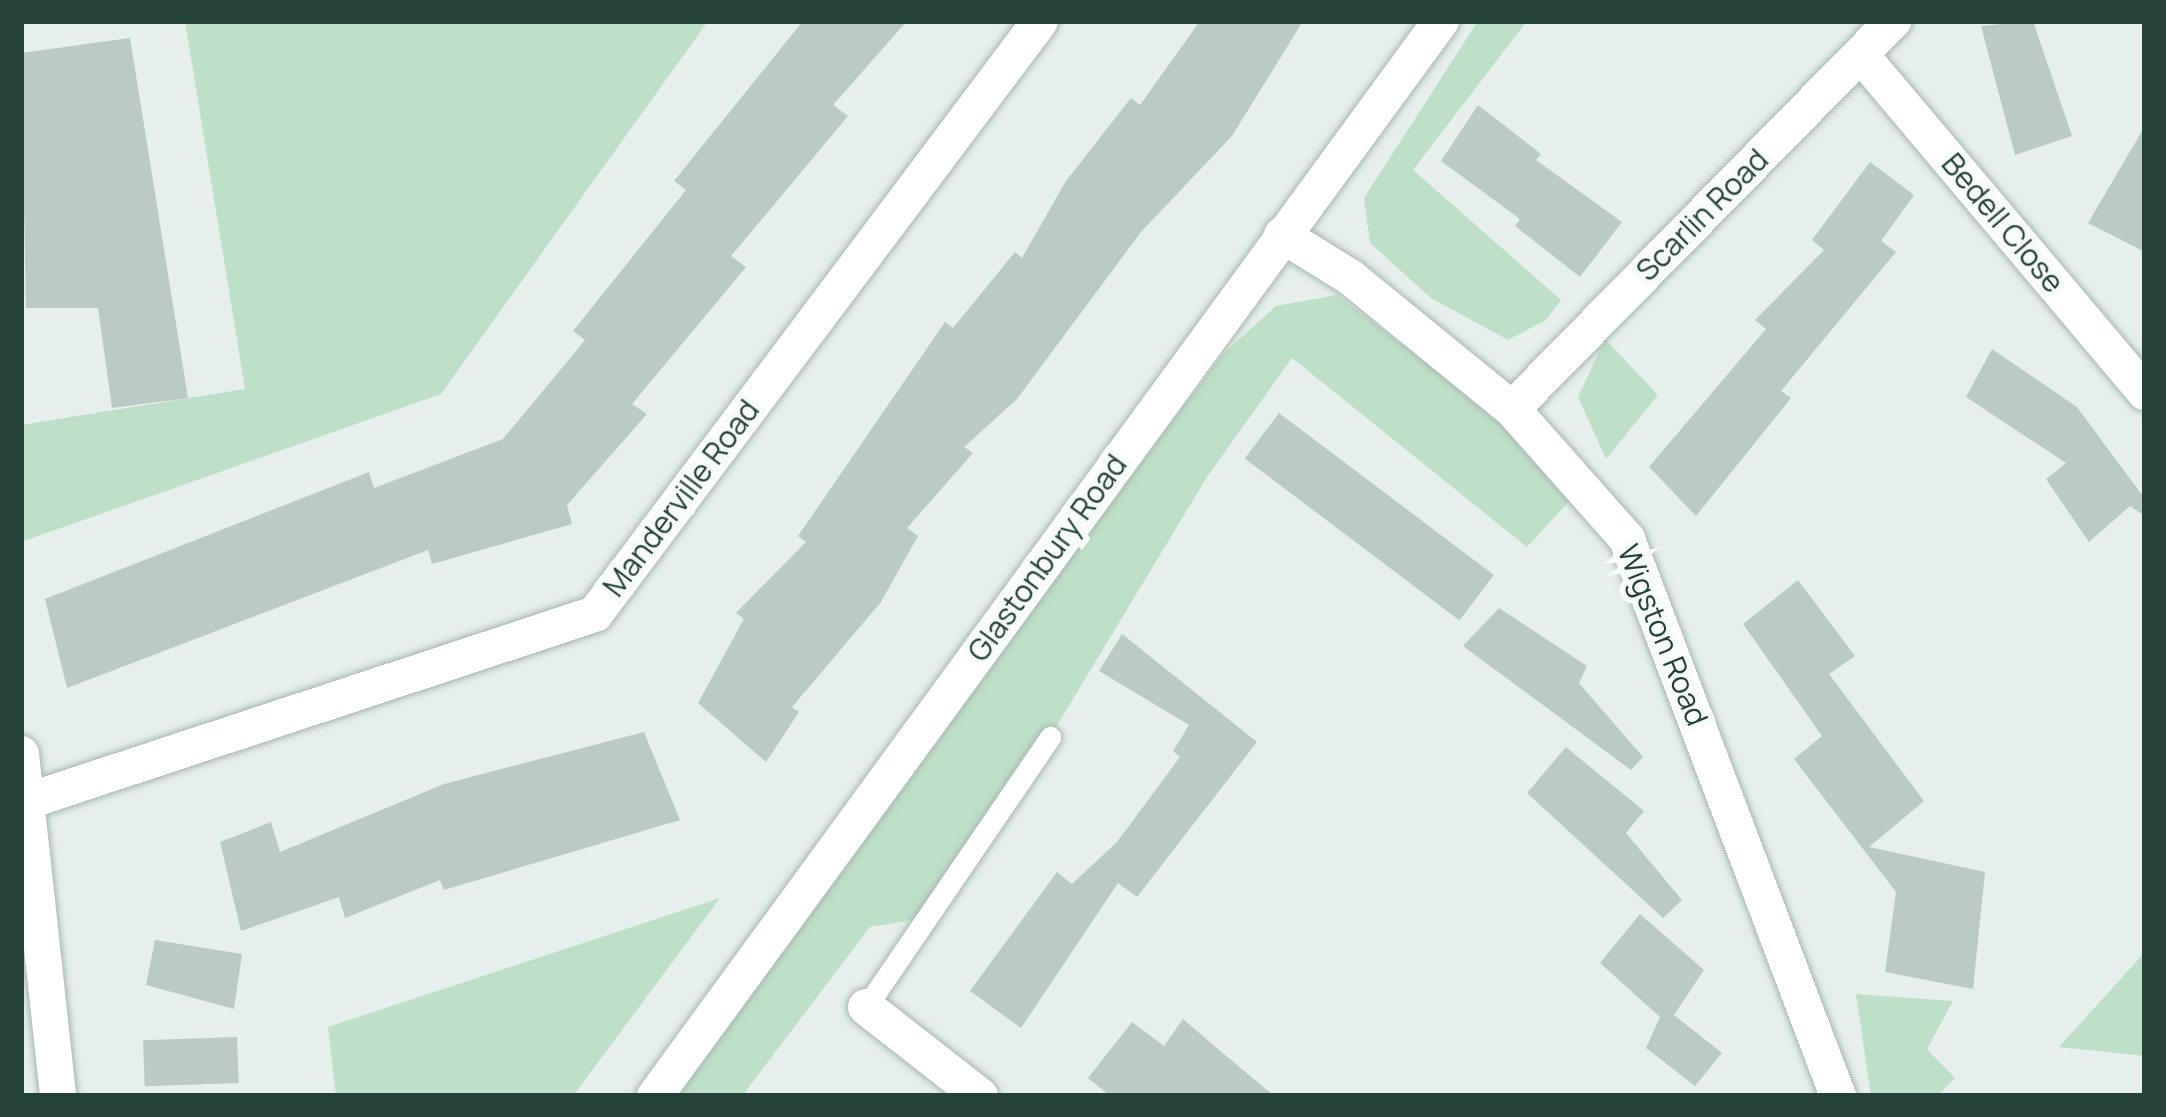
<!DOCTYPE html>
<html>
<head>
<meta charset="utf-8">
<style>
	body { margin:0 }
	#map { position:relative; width:2166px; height:1117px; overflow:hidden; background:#e6efeb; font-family:Manrope,sans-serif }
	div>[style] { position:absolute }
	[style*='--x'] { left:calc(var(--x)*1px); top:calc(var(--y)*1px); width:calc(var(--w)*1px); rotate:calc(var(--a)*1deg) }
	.green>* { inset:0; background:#bfe0c8 }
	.building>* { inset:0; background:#bbcac4; transform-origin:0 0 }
	.roads { filter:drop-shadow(0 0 3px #a8b8b2) drop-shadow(0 0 3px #a8b8b2) }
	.service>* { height:21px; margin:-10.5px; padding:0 10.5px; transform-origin:10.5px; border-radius:10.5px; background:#fff }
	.minor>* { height:36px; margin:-18px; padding:0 18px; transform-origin:18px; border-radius:18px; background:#fff }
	span { translate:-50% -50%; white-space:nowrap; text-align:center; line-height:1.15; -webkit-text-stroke:12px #f7fbf9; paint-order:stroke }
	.street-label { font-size:30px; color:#24423a }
	.frame { position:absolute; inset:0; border:24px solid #24423a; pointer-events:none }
</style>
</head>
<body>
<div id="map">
	<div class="green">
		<i style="clip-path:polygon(185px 21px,708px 21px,441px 394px,21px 542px,21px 425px,245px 389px)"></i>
		<i style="clip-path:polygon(1478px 21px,1527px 21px,1413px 170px,1561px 300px,1546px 320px,1508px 340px,1431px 298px,1370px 243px,1364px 198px)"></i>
		<i style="clip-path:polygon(1337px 295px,1585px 484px,1527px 547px,1292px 358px,1207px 477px,1050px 737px,919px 919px,870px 927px,742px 1096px,664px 1096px,1223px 354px,1276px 306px)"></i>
		<i style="clip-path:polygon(1605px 339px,1658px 395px,1606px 459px,1578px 397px)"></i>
		<i style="clip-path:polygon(720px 898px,573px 1096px,336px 1096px,328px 1027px)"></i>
		<i style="clip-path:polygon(2145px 952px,2145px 1056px,2059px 1047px)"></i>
		<i style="clip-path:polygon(1856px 994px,1953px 1001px,1927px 1049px,1955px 1078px,1937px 1096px,1871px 1096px)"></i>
	</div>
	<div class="building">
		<i style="clip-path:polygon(803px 21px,907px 21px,833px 105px,848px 116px,731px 256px,746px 267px,632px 404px,647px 414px,567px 505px,572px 524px,432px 564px,428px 550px,67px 688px,45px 599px,369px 472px,374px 488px,503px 439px,585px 340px,573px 331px,686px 190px,674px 181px)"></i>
		<i style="clip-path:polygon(1200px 21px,1303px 21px,1232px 136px,1141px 232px,1017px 399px,964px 447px,973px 453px,907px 528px,918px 536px,881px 602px,792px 707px,799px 712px,766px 762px,698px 703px,744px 619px,736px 613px,806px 542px,798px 536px,945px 322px,953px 328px,1015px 252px,1022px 258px,1066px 181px,1131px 98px,1140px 105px)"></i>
		<i style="clip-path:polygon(2033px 21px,2072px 136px,2015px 155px,1981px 26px)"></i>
		<i style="clip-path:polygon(130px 38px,188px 398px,112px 408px,98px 308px,26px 308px,21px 53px)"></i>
		<i style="clip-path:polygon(1478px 105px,1541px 154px,1536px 160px,1622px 222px,1580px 277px,1515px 226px,1520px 219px,1441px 161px)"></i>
		<i style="clip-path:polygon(2145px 126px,2145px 252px,2088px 223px)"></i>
		<i style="clip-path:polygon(1870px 162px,1914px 195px,1881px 241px,1896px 252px,1781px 391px,1791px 398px,1696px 516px,1649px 467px,1766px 329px,1755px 320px,1824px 250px,1812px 240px)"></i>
		<i style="clip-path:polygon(1992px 349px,2077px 407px,2145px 499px,2145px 516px,2130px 506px,2089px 542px,2046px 479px,2066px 463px,1966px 397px)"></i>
		<i style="left:1279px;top:413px;width:269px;height:57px;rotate:37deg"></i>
		<i style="clip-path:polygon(1798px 580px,1855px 656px,1829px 674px,1924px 801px,1869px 847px,1985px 872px,1973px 989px,1885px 972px,1896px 892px,1794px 759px,1822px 736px,1743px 624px)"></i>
		<i style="clip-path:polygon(1499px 608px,1587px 666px,1579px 683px,1643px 757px,1631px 770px,1463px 646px)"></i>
		<i style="clip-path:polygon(1122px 634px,1257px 742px,1137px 897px,1118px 883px,1021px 1028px,970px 991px,1057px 872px,1072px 884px,1117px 842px,1180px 757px,1173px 751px,1189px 725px,1099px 671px)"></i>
		<i style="clip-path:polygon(644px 732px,680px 820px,444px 890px,440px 880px,345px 918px,339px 897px,241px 931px,220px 842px,271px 822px,280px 852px,444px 784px)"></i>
		<i style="clip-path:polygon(1566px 747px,1644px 811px,1626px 833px,1682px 900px,1663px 918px,1527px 793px)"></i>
		<i style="clip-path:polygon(1640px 914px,1704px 970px,1674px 1015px,1722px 1053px,1695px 1086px,1646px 1048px,1660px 1017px,1600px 963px)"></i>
		<i style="clip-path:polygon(155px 940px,242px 954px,234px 1009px,146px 985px)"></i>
		<i style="clip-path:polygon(1183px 1019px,1218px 1049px,1274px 1096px,1110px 1096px,1088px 1078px,1132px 1022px,1164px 1046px)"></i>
		<i style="left:237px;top:1037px;width:46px;height:94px;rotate:88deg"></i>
	</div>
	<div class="roads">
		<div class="service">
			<i style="--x:866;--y:1007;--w:327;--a:-55.7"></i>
		</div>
		<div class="minor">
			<i style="--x:1861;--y:55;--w:441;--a:49.9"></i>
			<i style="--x:1282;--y:235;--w:80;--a:31.7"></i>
			<i style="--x:1350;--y:277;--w:209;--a:39.2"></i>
			<i style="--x:1512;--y:409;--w:174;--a:48.5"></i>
			<i style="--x:1627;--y:539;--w:596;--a:69.25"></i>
			<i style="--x:1512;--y:409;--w:544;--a:-45.52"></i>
			<i style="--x:21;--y:754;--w:344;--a:83.8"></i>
			<i style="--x:28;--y:801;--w:597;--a:-18.25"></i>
			<i style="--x:595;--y:614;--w:741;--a:-53.11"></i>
			<i style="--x:866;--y:1007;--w:145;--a:38"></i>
			<i style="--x:655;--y:1096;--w:1332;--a:-53.83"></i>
		</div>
	</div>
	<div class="street-label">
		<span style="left:1702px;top:215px;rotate:-45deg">Scarlin Road</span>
		<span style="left:2003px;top:223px;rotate:50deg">Bedell Close</span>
		<span style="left:681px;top:498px;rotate:-53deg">Manderville Road</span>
		<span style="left:1047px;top:558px;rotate:-54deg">Glastonbury Road</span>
		<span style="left:1663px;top:635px;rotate:68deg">Wigston Road</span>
	</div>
	<div class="frame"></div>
</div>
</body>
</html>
